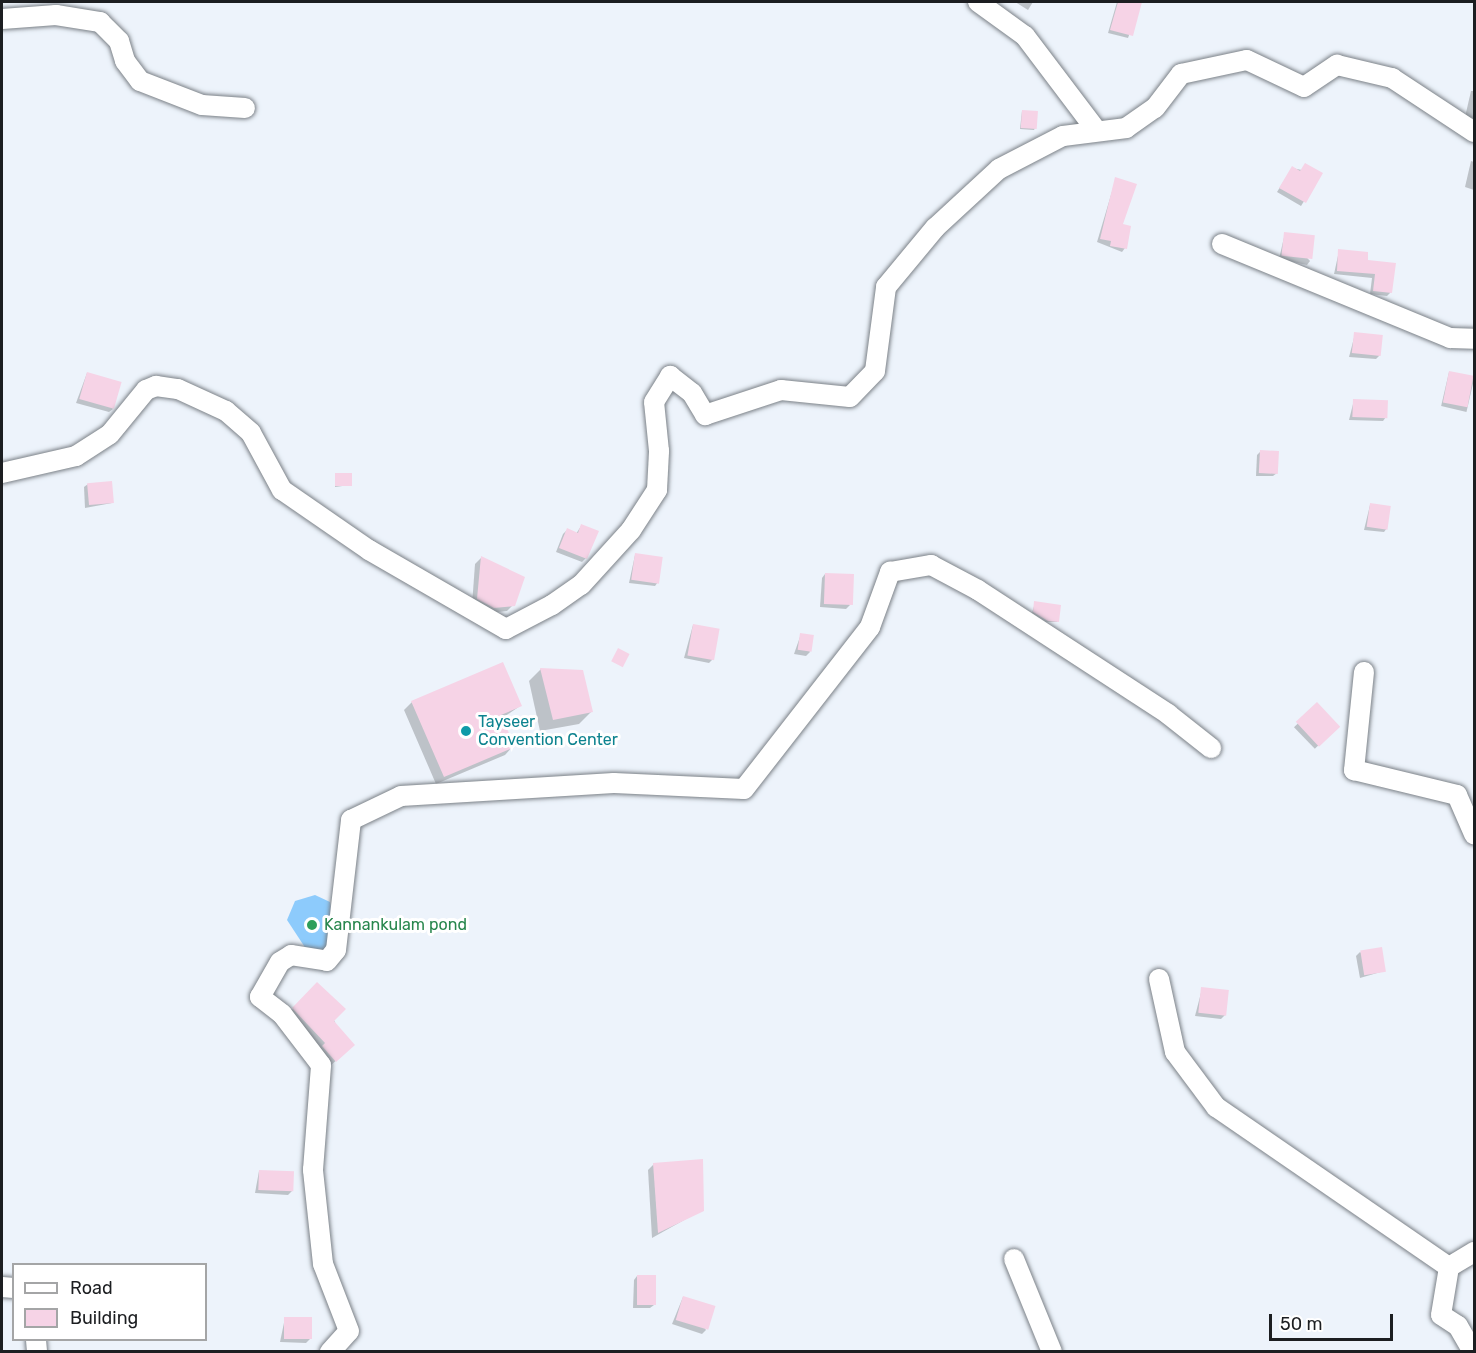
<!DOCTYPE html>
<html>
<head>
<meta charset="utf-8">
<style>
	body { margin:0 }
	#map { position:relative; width:1476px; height:1353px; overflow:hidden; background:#edf3fb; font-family:Rubik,sans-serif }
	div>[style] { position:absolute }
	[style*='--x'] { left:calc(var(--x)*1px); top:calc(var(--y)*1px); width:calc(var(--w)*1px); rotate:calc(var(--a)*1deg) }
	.water>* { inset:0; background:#8dcbfc }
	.shadow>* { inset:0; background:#0003; transform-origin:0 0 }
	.building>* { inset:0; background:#f6d3e6; transform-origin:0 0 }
	.roads { filter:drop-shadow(0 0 2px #7b8187) drop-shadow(0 0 2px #7b8187) }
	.street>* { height:20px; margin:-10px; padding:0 10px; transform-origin:10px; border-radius:10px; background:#fff }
	.dots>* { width:16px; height:16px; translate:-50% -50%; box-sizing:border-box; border:3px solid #fff; border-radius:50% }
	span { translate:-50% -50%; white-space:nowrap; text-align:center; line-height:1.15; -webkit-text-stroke:6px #fff; paint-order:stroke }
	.culture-label { font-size:16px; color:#0d838f }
	.left { translate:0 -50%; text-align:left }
	.leisure-label { font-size:16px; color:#27864d }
	.frame { position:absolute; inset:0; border:3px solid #1c1e21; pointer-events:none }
	.legend { position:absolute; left:12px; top:1263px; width:195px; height:78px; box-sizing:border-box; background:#fff; border:2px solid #a4a5a6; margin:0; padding:8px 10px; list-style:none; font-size:18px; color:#1c1e21 }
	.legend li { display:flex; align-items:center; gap:12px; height:30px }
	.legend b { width:30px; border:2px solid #a4a5a6 }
	.scale { position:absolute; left:1269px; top:1314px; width:124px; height:27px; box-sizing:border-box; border:3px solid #1c1e21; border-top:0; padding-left:8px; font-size:18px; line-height:21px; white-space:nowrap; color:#1c1e21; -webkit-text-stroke:4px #fff; paint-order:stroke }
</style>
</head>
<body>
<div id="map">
	<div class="water">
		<i style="clip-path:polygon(315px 895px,330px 902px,334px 943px,329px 952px,310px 955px,287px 920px,295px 901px)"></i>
	</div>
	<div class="shadow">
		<i style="clip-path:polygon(1015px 2px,1033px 2px,1028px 10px)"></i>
		<i style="clip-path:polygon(1117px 2px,1141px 2px,1128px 38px,1108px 33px)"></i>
		<i style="clip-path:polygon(1471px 91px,1474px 91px,1474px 118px,1465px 117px)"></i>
		<i style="clip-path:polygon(1022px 111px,1035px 128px,1034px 130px,1020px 129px)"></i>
		<i style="clip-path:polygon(1471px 161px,1474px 162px,1474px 190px,1465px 187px)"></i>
		<i style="clip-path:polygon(1292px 168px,1321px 174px,1301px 206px,1277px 192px)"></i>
		<i style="clip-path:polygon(1116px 178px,1125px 248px,1122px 252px,1097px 242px)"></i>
		<i style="clip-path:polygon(1285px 233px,1310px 261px,1307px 265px,1279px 259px)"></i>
		<i style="clip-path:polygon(1339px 251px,1366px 261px,1391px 292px,1387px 296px,1370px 294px,1372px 278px,1334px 274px)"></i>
		<i style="clip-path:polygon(1355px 334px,1380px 355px,1376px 359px,1349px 357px)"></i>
		<i style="left:1449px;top:372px;width:26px;height:35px;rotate:13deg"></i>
		<i style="clip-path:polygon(87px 373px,113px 409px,109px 412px,76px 403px)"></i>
		<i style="clip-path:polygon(1354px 400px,1386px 417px,1383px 421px,1349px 420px)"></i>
		<i style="clip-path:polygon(1261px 451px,1277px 473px,1273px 476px,1256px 476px,1257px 455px)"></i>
		<i style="clip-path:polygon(336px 475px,350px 485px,335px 487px)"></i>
		<i style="clip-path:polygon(88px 484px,112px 503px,85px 508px,84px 487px)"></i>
		<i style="clip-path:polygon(1370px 505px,1387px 528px,1384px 532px,1364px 530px)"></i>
		<i style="clip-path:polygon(581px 526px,586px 558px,582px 562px,556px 552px,563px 534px,567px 530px,576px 534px)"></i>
		<i style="clip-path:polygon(635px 555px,658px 582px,655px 586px,629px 583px)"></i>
		<i style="clip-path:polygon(481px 558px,513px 605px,507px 611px,487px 613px,472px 605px,475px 564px)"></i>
		<i style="clip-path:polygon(825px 574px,850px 605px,846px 609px,820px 607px,822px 578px)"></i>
		<i style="clip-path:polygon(1035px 603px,1058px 622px,1046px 622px,1032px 613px)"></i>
		<i style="clip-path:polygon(693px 625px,713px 659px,709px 663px,684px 658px)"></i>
		<i style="clip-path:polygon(801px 634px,810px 652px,806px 656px,794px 654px)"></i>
		<i style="clip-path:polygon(541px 669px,592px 711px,579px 724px,540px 731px,529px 681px)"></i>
		<i style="clip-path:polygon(412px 702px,520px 706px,501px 719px,513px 746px,505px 755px,436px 784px,404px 710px)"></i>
		<i style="left:1317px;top:705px;width:30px;height:32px;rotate:46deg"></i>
		<i style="clip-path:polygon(1360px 952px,1384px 971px,1360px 978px,1356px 956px)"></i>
		<i style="clip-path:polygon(317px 984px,348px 1050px,330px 1066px,288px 1014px)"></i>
		<i style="clip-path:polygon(1202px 989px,1225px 1015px,1221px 1019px,1195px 1016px)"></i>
		<i style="clip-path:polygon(654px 1164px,702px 1210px,652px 1238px,648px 1170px)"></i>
		<i style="clip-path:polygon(259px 1171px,292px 1191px,288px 1195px,255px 1193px)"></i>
		<i style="clip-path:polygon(637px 1276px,654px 1305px,650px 1308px,633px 1308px,634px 1280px)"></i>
		<i style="clip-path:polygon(683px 1297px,706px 1330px,702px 1334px,672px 1324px)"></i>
		<i style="clip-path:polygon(285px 1318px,310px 1339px,306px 1343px,280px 1342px)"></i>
	</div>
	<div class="building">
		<i style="clip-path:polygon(1118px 2px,1142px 2px,1133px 36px,1110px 30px)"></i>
		<i style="left:1022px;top:110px;width:16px;height:18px;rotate:4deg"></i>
		<i style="clip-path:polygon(1305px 163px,1323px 173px,1306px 203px,1279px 188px,1292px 166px,1300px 171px)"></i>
		<i style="clip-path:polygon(1115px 177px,1137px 184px,1123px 224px,1131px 226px,1127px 249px,1110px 246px,1111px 241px,1100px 239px)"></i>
		<i style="left:1284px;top:232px;width:31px;height:24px;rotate:6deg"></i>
		<i style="clip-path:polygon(1338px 249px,1368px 252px,1368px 260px,1396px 263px,1392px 293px,1373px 291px,1375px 274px,1337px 271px)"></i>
		<i style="left:1354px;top:332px;width:29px;height:21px;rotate:6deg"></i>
		<i style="left:1449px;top:371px;width:25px;height:32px;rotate:11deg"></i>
		<i style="left:87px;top:372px;width:36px;height:28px;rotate:16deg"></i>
		<i style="left:1353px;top:399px;width:35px;height:18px;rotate:2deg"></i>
		<i style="left:1260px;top:450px;width:19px;height:23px;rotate:3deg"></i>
		<i style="left:335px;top:473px;width:17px;height:13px"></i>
		<i style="left:112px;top:481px;width:22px;height:25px;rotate:85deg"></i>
		<i style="left:1370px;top:503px;width:21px;height:24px;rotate:8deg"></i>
		<i style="clip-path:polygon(581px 524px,599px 531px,587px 559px,559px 548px,567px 528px,578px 533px)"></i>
		<i style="left:635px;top:553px;width:28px;height:27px;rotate:8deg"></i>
		<i style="clip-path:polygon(481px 556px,525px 577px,515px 606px,494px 608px,477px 599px)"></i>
		<i style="left:825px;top:573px;width:29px;height:31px;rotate:2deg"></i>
		<i style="clip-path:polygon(1034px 601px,1061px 605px,1059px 622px,1048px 621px,1033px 612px)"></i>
		<i style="left:693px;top:624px;width:27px;height:32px;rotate:10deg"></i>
		<i style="left:800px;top:633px;width:14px;height:17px;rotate:8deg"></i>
		<i style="left:618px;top:648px;width:13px;height:15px;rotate:27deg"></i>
		<i style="clip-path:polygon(503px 662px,522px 706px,501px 715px,515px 747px,444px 777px,411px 701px)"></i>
		<i style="clip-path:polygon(540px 668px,583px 670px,593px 712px,553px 720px)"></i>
		<i style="left:1317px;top:702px;width:34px;height:29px;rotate:47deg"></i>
		<i style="left:1382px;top:947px;width:25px;height:22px;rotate:81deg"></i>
		<i style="clip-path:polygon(317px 982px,346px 1009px,334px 1021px,355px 1045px,336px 1062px,322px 1046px,325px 1043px,292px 1008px)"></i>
		<i style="left:1201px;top:987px;width:28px;height:26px;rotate:6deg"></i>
		<i style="clip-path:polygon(703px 1159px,704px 1211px,658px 1233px,653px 1163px)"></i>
		<i style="left:259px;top:1170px;width:35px;height:20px;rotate:2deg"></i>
		<i style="left:637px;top:1275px;width:19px;height:30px"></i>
		<i style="left:683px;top:1296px;width:34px;height:25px;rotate:17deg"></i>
		<i style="left:284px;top:1317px;width:28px;height:22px"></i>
	</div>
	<div class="roads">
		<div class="street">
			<i style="--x:978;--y:2;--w:58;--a:35.9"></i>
			<i style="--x:1025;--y:36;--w:118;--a:52.9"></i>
			<i style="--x:2;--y:19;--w:54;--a:-4.2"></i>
			<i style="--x:56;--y:15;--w:45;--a:9"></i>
			<i style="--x:100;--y:22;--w:27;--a:45"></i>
			<i style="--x:119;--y:41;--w:21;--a:73"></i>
			<i style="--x:125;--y:61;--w:25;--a:53"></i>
			<i style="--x:140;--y:81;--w:66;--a:21.2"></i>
			<i style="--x:202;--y:105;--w:43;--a:4"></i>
			<i style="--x:1222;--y:244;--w:247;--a:22.4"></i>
			<i style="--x:1450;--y:338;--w:24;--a:2"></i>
			<i style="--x:2;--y:473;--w:76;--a:-12.9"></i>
			<i style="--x:76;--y:456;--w:40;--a:-32.9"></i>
			<i style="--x:110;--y:434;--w:57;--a:-50.7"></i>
			<i style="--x:146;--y:390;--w:11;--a:-22"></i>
			<i style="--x:156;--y:386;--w:22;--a:8"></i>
			<i style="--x:178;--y:389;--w:53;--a:24.6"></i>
			<i style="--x:226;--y:411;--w:33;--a:41"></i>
			<i style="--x:251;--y:433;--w:65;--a:61.5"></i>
			<i style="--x:282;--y:490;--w:106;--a:34.6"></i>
			<i style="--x:369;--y:550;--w:158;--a:30"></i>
			<i style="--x:506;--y:629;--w:52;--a:-27.6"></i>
			<i style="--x:552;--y:605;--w:35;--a:-35"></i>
			<i style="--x:581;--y:585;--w:74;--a:-47.7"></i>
			<i style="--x:631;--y:530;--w:48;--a:-57"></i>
			<i style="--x:657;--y:490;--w:39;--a:-87"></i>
			<i style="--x:659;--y:451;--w:49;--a:-95.8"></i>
			<i style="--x:654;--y:402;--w:31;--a:-58"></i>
			<i style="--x:670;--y:376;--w:28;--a:38"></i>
			<i style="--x:692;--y:393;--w:26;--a:59"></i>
			<i style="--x:705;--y:415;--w:80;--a:-18.2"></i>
			<i style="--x:781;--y:390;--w:69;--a:5.8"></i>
			<i style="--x:850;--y:397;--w:36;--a:-46"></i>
			<i style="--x:875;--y:371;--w:85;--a:-82.5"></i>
			<i style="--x:886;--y:287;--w:77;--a:-50.3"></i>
			<i style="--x:935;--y:228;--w:87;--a:-42.7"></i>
			<i style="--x:999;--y:169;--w:72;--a:-27.3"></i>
			<i style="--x:1063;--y:136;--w:64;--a:-7.2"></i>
			<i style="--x:1126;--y:128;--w:35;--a:-35"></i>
			<i style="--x:1155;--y:108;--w:43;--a:-52.6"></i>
			<i style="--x:1181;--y:74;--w:67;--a:-12"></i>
			<i style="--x:1247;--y:60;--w:63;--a:25.3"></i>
			<i style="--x:1304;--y:87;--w:40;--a:-34"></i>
			<i style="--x:1337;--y:65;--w:57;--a:13.3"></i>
			<i style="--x:1392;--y:78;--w:98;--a:33.4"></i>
			<i style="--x:1364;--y:672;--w:99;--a:95.8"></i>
			<i style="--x:1354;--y:770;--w:106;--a:13.6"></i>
			<i style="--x:1457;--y:795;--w:43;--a:66.4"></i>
			<i style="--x:1159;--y:979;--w:75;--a:77.6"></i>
			<i style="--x:1175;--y:1052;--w:69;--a:53.3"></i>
			<i style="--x:1216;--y:1107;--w:283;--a:34.5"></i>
			<i style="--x:1014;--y:1259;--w:100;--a:67.8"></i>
			<i style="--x:2;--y:1287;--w:12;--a:5"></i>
			<i style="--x:36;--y:1340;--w:12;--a:85"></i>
			<i style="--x:330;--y:1352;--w:28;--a:-48"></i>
			<i style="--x:349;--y:1331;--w:72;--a:-111.2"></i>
			<i style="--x:323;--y:1264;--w:95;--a:-96.1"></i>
			<i style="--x:313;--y:1170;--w:105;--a:-85.6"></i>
			<i style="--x:321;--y:1065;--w:64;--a:-127.4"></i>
			<i style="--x:282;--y:1014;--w:28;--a:-142"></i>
			<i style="--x:260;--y:997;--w:40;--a:-60.3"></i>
			<i style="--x:280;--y:962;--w:13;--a:-32"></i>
			<i style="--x:291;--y:955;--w:36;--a:9"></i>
			<i style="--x:327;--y:961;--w:14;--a:-51"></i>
			<i style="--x:336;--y:950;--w:131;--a:-83.4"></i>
			<i style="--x:351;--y:820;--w:55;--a:-25.6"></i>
			<i style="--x:401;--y:796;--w:213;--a:-3.5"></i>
			<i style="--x:614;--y:783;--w:130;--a:2.6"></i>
			<i style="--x:744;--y:789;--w:205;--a:-52.1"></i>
			<i style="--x:870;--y:627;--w:59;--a:-70"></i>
			<i style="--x:890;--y:572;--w:42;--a:-9.7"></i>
			<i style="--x:931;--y:565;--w:53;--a:28"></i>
			<i style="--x:978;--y:590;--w:227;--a:33.1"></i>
			<i style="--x:1168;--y:714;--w:55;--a:38.3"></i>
			<i style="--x:1473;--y:1352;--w:30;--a:-120"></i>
			<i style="--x:1458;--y:1326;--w:20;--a:-147"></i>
			<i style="--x:1441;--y:1315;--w:49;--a:-80.5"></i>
			<i style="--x:1449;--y:1267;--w:29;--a:-31"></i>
		</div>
	</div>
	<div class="dots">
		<i style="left:466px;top:731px;background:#0f9aa8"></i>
		<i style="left:312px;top:925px;background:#2e9e5b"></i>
	</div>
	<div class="culture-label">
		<span class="left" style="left:478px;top:731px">Tayseer<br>Convention Center</span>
	</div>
	<div class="leisure-label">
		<span class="left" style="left:324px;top:925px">Kannankulam pond</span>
	</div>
	<div class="frame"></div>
	<ul class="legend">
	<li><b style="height:8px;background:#fff"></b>Road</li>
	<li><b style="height:16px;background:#f6d3e6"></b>Building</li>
	</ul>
	<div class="scale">50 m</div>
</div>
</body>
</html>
